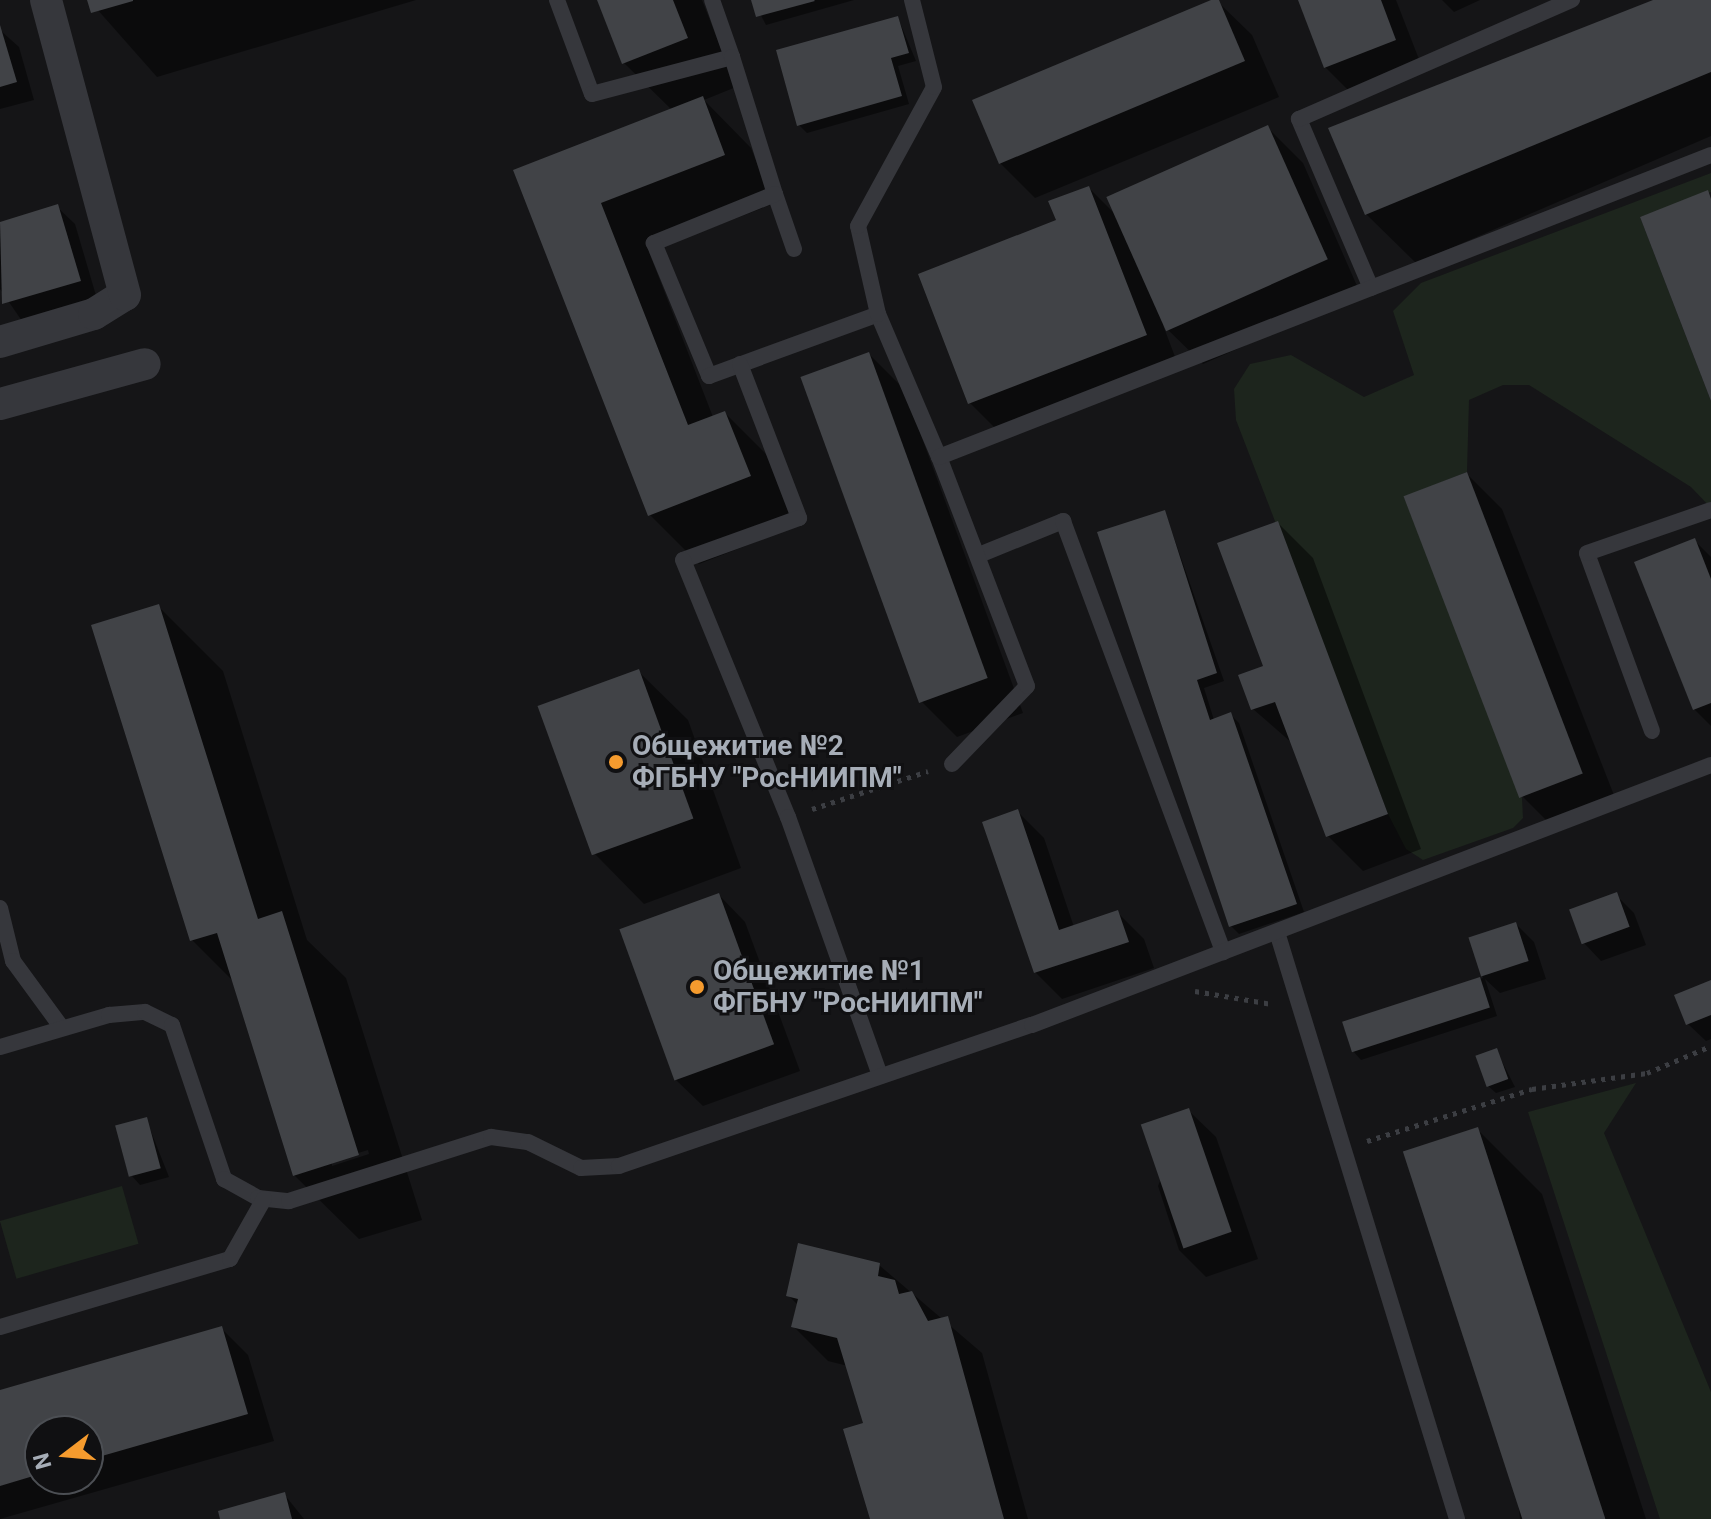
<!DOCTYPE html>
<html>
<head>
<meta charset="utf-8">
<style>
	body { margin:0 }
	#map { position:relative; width:1711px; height:1519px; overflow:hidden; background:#151517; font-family:Roboto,sans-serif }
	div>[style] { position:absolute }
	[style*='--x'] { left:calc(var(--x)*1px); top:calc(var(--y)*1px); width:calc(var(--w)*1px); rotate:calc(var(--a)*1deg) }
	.green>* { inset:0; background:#1d251d; transform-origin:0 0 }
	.shadow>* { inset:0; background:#0007 }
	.building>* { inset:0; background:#414347; transform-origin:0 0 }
	.path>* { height:5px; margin-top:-2.5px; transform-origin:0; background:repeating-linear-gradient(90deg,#3c3e43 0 4px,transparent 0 10px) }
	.lane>* { height:16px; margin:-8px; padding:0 8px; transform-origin:8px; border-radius:8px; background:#36373c }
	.street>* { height:32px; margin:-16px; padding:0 16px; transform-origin:16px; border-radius:16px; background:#36373c }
	.dots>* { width:22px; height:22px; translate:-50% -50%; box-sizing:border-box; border:4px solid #101012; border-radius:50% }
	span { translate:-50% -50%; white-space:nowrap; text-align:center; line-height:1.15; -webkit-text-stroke:6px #101012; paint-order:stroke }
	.poi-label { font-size:28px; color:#a6adb7; font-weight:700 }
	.left { translate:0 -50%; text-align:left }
	.north { position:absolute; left:24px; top:1415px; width:80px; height:80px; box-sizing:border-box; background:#101012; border:2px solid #4c4f54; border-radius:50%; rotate:254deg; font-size:22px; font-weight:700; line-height:32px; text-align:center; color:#a6adb7 }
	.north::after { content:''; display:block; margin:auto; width:28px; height:36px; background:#f59b2e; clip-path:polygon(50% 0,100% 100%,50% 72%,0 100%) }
</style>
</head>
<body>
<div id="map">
	<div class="green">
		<i style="clip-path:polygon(1711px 173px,1711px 192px,1640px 217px,1711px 401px,1711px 508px,1691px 487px,1529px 385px,1503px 385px,1469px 400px,1467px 472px,1404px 497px,1522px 798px,1523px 818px,1513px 828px,1423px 860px,1406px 849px,1388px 814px,1236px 420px,1234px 389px,1250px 364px,1291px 355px,1364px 397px,1414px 375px,1393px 311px,1421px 283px)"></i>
		<i style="clip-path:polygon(1636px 1083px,1604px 1133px,1711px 1392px,1711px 1519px,1660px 1519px,1528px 1112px)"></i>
		<i style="left:122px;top:1186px;width:60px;height:127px;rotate:74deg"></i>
	</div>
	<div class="shadow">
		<i style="clip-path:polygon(89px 0,416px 0,157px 77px)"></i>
		<i style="clip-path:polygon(599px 0,702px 0,736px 87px,704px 100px,751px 148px,773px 204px,649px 252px,713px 417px,725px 413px,774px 462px,799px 525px,699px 564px,650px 515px,516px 171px,672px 110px,624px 63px)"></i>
		<i style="clip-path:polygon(753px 0,854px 0,766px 25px)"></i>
		<i style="clip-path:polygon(1216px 0,1252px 35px,1279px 97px,1035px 198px,1000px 163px)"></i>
		<i style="clip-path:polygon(1300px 0,1396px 0,1422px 67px,1352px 94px,1325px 67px)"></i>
		<i style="clip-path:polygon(1442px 0,1480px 0,1454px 12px)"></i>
		<i style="clip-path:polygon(1660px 0,1711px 0,1711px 136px,1416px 263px,1366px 214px)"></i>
		<i style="clip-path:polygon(898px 18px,916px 61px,898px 66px,909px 104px,807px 133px,798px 124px)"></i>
		<i style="clip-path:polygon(0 30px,19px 47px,34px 100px,0 109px)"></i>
		<i style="clip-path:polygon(1268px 128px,1303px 163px,1361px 295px,1203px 364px,1163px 325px,1180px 370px,1005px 438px,970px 403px,1058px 222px,1089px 188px,1117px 216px)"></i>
		<i style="clip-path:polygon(57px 207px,75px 224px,97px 299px,22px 321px,0 289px,0 224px)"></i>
		<i style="clip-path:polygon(869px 354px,904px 389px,1023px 713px,957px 737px,922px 702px,803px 378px)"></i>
		<i style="clip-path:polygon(1467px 474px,1502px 509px,1619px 808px,1558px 832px,1523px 797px)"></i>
		<i style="clip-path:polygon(1165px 512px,1224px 681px,1204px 688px,1214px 720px,1230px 714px,1239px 723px,1304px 912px,1239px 934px,1231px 926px)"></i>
		<i style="clip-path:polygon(1278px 523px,1313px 558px,1421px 849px,1363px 871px,1328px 836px,1292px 743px,1253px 709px,1266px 667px)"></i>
		<i style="clip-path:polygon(1694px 540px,1711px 557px,1711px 726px,1694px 709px)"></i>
		<i style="clip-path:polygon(evenodd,158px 606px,223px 671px,307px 940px,346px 978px,422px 1220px,359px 1239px,294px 1175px,234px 982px,192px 940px,158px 606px,368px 1150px,369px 1154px,332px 1166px,332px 1161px,368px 1150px)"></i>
		<i style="clip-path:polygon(638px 671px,688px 720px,741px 868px,644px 904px,595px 854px)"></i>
		<i style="clip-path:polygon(1017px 811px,1044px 838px,1074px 927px,1117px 912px,1144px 939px,1154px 968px,1062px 999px,1035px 972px)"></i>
		<i style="clip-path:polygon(719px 895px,745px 922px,800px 1071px,703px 1106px,676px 1080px)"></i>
		<i style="clip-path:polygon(1616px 895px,1634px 913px,1646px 945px,1601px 961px,1584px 943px)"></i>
		<i style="clip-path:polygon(1516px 924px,1534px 942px,1546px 979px,1500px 993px,1485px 979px,1497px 1016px,1361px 1060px,1353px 1051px,1344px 1023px,1483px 978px,1470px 939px)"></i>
		<i style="clip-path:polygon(1711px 982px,1711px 1039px,1706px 1041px,1688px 1024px)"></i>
		<i style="clip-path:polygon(1496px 1050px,1515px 1087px,1496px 1093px,1487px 1085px)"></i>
		<i style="clip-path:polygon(1189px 1111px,1216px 1137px,1258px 1259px,1206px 1277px,1179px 1250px,1158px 1186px)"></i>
		<i style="clip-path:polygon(146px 1119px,169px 1177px,140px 1185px,132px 1176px)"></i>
		<i style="clip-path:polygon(1477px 1129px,1542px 1194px,1646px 1519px,1520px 1519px)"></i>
		<i style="clip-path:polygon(879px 1265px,982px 1353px,1028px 1519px,872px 1519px,866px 1424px,848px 1366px,828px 1361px,793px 1326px,798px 1305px,788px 1295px)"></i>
		<i style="clip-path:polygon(evenodd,221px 1328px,248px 1355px,274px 1441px,0 1519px,0 1392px,221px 1328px,40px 1431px,88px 1431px,88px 1479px,40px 1479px,40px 1431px)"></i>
		<i style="clip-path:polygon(284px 1494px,304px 1519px,223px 1519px)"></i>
	</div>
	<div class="building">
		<i style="clip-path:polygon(87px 0,133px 0,133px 1px,91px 13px)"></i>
		<i style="clip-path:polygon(597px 0,673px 0,688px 38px,622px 64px)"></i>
		<i style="clip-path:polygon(751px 0,814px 0,815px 1px,756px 17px)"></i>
		<i style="clip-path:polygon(1211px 0,1219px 0,1245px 61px,999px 164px,972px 100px)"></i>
		<i style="clip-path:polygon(1298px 0,1381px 0,1396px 40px,1324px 68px)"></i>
		<i style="clip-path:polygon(1653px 0,1711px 0,1711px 72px,1365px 215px,1328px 128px)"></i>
		<i style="clip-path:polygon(898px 16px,909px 53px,891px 58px,902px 96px,797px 126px,776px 50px)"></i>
		<i style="clip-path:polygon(0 25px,17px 82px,0 87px)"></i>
		<i style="clip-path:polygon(703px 96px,725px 155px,601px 203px,688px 425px,725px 411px,751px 476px,648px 516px,513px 170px)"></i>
		<i style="left:1268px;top:125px;width:147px;height:177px;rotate:66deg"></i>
		<i style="clip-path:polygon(1089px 186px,1147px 335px,968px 404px,918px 274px,1056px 220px,1048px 201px)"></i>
		<i style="clip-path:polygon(1708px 190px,1711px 199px,1711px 401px,1640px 217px)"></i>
		<i style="clip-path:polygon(58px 204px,81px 281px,2px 304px,0 222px)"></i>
		<i style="left:869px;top:352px;width:347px;height:73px;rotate:70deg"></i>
		<i style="left:1467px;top:472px;width:323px;height:68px;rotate:69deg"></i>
		<i style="clip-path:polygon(1165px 510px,1217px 673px,1197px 680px,1210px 720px,1231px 712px,1297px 904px,1229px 927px,1097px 532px)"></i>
		<i style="clip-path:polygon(1278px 521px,1388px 814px,1326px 837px,1275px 702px,1251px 710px,1238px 675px,1263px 666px,1217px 543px)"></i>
		<i style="clip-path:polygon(1695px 538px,1711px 579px,1711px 703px,1693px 710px,1634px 562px)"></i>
		<i style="clip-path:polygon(159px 604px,258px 919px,282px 911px,359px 1155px,293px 1176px,217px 933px,190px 941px,91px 625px)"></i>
		<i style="left:639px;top:669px;width:159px;height:108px;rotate:70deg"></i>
		<i style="clip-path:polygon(1018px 809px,1059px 930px,1118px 910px,1129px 942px,1034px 973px,982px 822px)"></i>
		<i style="left:1617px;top:892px;width:37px;height:51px;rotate:70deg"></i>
		<i style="left:719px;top:893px;width:161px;height:106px;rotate:70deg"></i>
		<i style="left:1516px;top:922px;width:41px;height:50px;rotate:72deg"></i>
		<i style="left:1480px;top:977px;width:32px;height:145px;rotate:72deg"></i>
		<i style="clip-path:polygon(1711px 980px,1711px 1015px,1686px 1025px,1674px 995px)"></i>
		<i style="left:1497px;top:1048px;width:33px;height:23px;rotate:70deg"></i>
		<i style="left:1189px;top:1108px;width:131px;height:51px;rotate:71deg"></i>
		<i style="left:147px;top:1117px;width:53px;height:33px;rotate:75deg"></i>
		<i style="left:1478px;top:1127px;width:412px;height:79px;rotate:72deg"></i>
		<i style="clip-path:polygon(798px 1243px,880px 1263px,878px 1276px,895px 1280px,899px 1294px,912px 1291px,928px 1321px,948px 1316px,1004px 1519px,870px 1519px,843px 1429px,863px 1423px,837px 1338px,791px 1327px,798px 1299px,786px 1296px)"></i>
		<i style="clip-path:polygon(222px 1326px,248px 1414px,88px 1460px,88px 1431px,40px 1431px,40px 1474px,0 1486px,0 1390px)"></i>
		<i style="clip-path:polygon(285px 1492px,292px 1519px,220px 1519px,218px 1511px)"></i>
	</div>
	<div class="path">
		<i style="--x:812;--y:809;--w:122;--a:-18.1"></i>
		<i style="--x:1195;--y:991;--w:78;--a:9.6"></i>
		<i style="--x:1367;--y:1141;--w:173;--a:-17.5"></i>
		<i style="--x:1532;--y:1089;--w:116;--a:-7.9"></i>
		<i style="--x:1647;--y:1073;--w:69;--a:-22.9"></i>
	</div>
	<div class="lane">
		<i style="--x:557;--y:0;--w:100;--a:69.6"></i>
		<i style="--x:592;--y:94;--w:145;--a:-14.8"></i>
		<i style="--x:732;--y:57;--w:60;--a:-109.3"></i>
		<i style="--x:732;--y:57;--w:144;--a:72.6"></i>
		<i style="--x:794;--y:249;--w:58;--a:-109.1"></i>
		<i style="--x:775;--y:194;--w:131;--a:158"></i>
		<i style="--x:654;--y:243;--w:144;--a:67.5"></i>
		<i style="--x:709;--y:376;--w:180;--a:-20.1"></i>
		<i style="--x:878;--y:314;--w:155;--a:66.9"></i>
		<i style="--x:1371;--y:288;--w:184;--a:-113.1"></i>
		<i style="--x:1299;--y:119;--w:298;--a:-23.6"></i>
		<i style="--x:878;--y:314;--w:90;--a:-102.8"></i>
		<i style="--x:858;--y:226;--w:158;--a:-61.3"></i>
		<i style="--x:934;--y:87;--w:90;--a:-104.2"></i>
		<i style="--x:740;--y:364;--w:165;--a:69"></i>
		<i style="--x:799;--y:518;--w:123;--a:160.1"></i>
		<i style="--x:683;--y:560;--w:278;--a:67.8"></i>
		<i style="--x:788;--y:817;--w:274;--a:70.4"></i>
		<i style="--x:979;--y:555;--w:91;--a:-22"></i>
		<i style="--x:1063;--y:521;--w:460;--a:69.6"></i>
		<i style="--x:1652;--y:731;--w:189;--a:-110.1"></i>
		<i style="--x:1587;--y:553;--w:131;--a:-19.1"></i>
		<i style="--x:952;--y:764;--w:108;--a:-46.1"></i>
		<i style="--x:1027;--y:686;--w:245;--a:-111"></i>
		<i style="--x:939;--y:457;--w:829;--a:-21.37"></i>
		<i style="--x:0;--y:908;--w:55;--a:76.2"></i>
		<i style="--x:13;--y:961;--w:83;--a:53.8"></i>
		<i style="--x:1277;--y:932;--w:614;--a:72.95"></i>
		<i style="--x:0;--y:1047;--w:114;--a:-16.4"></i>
		<i style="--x:109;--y:1015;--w:36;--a:-5"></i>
		<i style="--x:145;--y:1012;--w:30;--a:26"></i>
		<i style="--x:172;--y:1025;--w:163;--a:71.3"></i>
		<i style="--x:224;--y:1179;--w:39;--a:29"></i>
		<i style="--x:258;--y:1198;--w:31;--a:6"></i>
		<i style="--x:289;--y:1201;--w:212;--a:-17.6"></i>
		<i style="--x:491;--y:1137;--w:37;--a:8"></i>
		<i style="--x:528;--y:1142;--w:59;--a:26.1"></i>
		<i style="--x:581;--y:1168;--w:38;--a:-3"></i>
		<i style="--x:619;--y:1166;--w:436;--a:-18.9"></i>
		<i style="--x:1032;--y:1025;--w:727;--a:-20.95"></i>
		<i style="--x:0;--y:1327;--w:240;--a:-16.5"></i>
		<i style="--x:230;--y:1259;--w:69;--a:-60.5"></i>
	</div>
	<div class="street">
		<i style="--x:0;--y:342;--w:98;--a:-16.6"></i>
		<i style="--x:94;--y:314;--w:36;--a:-32"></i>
		<i style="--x:125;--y:295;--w:305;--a:-105"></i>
		<i style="--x:0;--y:404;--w:150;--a:-15.4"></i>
	</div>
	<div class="dots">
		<i style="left:616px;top:762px;background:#f59b2e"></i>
		<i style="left:697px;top:987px;background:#f59b2e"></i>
	</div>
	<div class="poi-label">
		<span class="left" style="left:632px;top:762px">Общежитие №2<br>ФГБНУ "РосНИИПМ"</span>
		<span class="left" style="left:713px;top:987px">Общежитие №1<br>ФГБНУ "РосНИИПМ"</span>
	</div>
	<div class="north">N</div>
</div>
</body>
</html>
